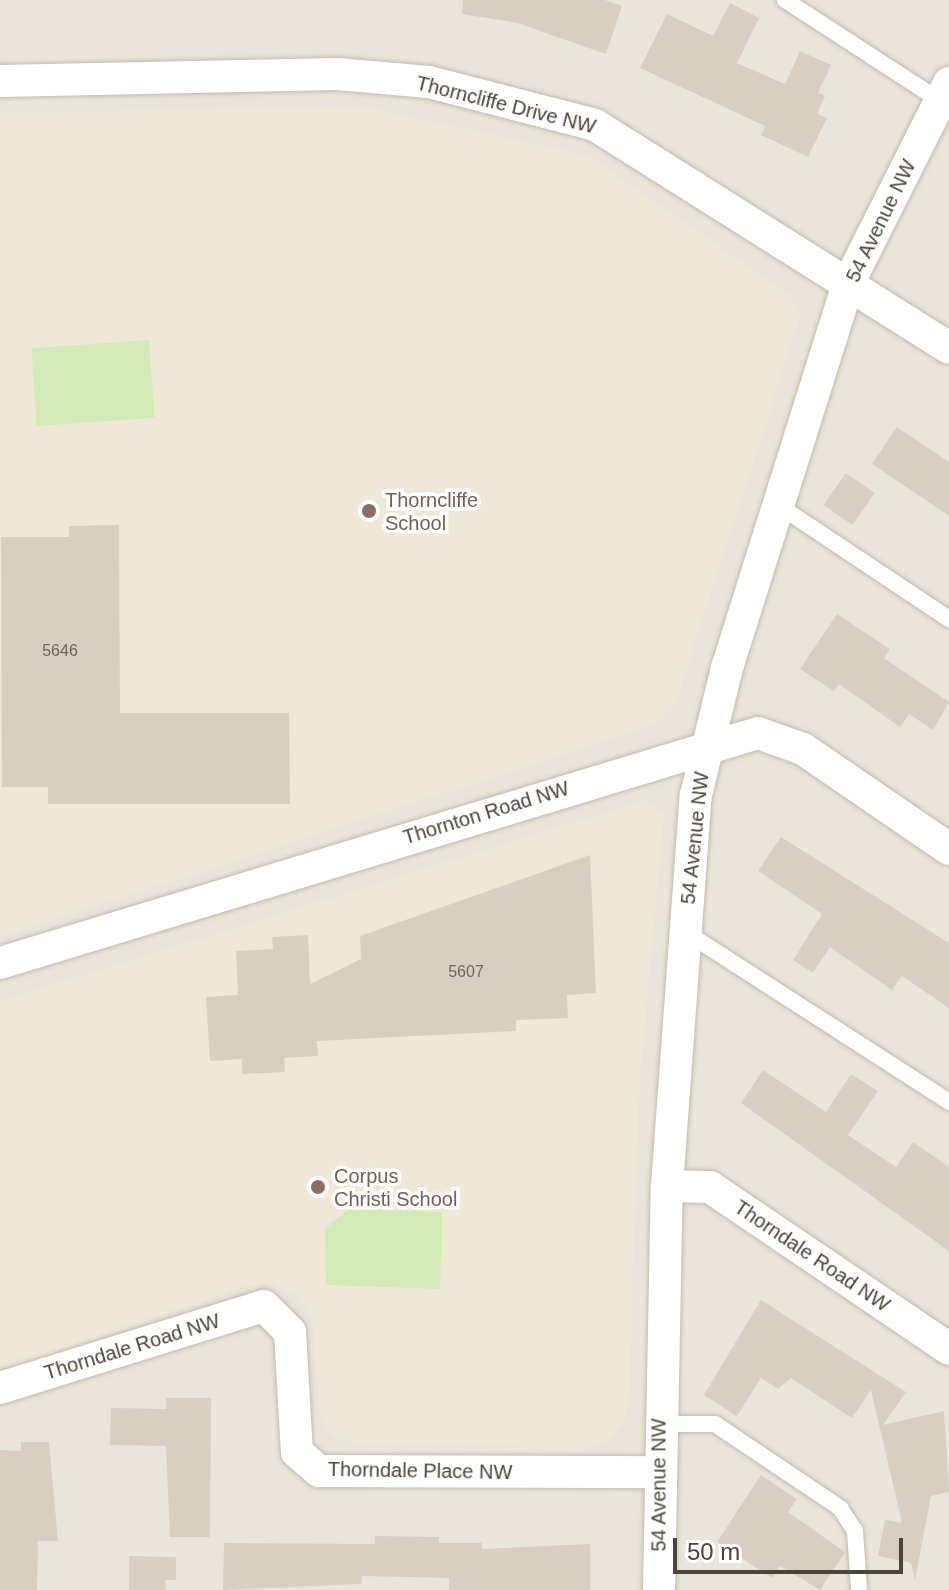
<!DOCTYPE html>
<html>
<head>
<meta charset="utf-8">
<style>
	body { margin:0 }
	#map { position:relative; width:949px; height:1590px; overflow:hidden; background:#f6f3ec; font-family:Arial,sans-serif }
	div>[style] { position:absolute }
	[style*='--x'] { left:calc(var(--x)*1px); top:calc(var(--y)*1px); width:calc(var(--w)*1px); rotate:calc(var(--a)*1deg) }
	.residential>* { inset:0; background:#eae5da; transform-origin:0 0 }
	.education>* { inset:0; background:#efe8d6 }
	.green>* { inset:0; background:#d2eab5; transform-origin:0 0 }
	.building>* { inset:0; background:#d8cfc1; transform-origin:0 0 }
	.roads { filter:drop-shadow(0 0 2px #c2bbae) drop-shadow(0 0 2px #c2bbae) }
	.service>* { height:16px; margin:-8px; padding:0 8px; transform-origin:8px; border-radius:8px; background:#fff }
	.minor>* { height:32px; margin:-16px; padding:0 16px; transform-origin:16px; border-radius:16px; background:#fff }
	.dots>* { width:22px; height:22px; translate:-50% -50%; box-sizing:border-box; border:4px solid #fff; border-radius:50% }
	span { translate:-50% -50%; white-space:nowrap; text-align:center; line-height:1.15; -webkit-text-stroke:7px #fff; paint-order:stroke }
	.number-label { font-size:16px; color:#6e675b }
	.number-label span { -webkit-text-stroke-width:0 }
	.street-label { font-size:20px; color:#4b4439 }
	.education-label { font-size:20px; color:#785e54 }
	.left { translate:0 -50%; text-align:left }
	.scale { position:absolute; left:673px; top:1538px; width:230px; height:36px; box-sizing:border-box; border:4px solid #4b4439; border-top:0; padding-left:10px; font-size:24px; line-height:28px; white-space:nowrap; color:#4b4439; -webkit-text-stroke:6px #fff; paint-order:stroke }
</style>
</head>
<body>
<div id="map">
	<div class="residential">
		<i style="left:0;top:0;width:949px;height:1590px"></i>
	</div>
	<div class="education">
		<i style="clip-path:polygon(362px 106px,589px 156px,791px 296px,800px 317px,675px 705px,655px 725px,0 937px,0 113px)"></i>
		<i style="clip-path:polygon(645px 800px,664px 813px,639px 1091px,629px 1399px,625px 1421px,609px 1440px,591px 1448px,356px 1444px,334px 1437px,321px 1421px,312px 1318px,299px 1297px,272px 1283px,246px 1286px,0 1371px,0 1001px)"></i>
	</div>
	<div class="green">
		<i style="left:149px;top:340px;width:78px;height:118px;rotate:86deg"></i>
		<i style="clip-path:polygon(348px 1209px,442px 1212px,440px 1289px,326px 1285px,325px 1229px)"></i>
	</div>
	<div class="building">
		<i style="clip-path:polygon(463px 0,605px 0,622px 6px,606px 54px,517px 23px,462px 14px)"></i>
		<i style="clip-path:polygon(730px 3px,759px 18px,737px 63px,785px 84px,800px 51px,831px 65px,818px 93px,825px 96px,817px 114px,827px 118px,808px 157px,761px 135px,765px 126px,640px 68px,667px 14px,713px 36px)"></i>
		<i style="clip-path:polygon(897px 427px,949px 462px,949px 516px,872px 464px)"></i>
		<i style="left:846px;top:473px;width:35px;height:39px;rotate:35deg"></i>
		<i style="clip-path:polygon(119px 525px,120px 713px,289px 713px,290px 804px,48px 804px,48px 787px,2px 787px,1px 537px,69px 537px,69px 526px)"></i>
		<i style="clip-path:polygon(837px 614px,890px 649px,884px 658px,949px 702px,933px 730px,909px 714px,900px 727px,839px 684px,834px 691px,800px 669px)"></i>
		<i style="clip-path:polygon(781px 837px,949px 943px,949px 1008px,902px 976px,892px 990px,830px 947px,813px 973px,793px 960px,822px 914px,758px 871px)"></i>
		<i style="clip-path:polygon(590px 855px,596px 993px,567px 995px,568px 1018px,516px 1020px,516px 1031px,317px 1041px,318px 1056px,284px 1058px,285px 1072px,242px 1074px,242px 1059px,210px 1061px,206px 997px,238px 995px,236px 951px,273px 949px,272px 937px,308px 935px,310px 984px,361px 959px,360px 936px)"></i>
		<i style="clip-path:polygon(763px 1070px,826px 1112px,851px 1074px,878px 1091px,848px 1135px,896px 1167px,913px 1142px,949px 1167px,949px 1251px,741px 1103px)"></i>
		<i style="clip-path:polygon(761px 1300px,906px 1392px,883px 1425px,944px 1411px,949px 1492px,931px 1496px,915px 1580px,911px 1563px,878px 1556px,885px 1520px,902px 1523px,871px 1390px,852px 1418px,791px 1378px,778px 1389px,761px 1378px,737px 1416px,704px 1395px)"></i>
		<i style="clip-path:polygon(166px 1398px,211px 1398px,210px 1537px,170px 1537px,166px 1446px,110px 1445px,111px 1408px,166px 1409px)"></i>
		<i style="clip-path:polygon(21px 1442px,49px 1442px,58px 1541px,38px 1541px,37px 1590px,0 1590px,0 1450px,21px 1451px)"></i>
		<i style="clip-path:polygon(761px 1475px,797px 1499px,788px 1512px,845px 1552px,820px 1590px,780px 1566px,772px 1578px,717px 1542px)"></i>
		<i style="clip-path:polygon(375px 1536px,439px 1537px,439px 1543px,482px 1543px,482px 1549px,590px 1544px,590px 1590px,449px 1590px,449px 1578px,362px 1576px,361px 1584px,223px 1590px,224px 1543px,375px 1544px)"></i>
		<i style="clip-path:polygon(129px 1556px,176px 1557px,176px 1580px,165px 1580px,166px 1590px,129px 1590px)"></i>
	</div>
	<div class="roads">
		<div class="service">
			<i style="--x:785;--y:0;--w:191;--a:33"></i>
			<i style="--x:778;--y:505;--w:206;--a:33.7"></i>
			<i style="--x:687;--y:933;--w:312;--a:32.8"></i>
			<i style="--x:659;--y:1424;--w:56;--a:0"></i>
			<i style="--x:715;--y:1424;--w:151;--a:33.9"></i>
			<i style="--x:840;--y:1508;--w:27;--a:57"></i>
			<i style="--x:855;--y:1531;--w:59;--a:86.1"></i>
		</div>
		<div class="minor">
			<i style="--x:0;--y:81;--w:337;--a:-1.2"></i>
			<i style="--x:337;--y:74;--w:92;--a:5"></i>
			<i style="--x:429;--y:82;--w:171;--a:14.5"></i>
			<i style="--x:595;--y:125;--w:418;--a:32.2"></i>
			<i style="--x:0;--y:963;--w:792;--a:-16.88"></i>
			<i style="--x:758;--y:733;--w:48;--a:19.6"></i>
			<i style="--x:803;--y:749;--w:177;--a:34.4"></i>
			<i style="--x:667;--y:1186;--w:43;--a:1.3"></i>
			<i style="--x:710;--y:1187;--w:289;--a:34.1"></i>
			<i style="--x:0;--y:1388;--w:276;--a:-17.3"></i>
			<i style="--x:264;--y:1306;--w:37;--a:45"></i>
			<i style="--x:290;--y:1332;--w:120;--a:86.7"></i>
			<i style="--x:297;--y:1452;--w:29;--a:41"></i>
			<i style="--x:319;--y:1471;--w:339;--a:0.2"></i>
			<i style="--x:659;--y:1590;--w:404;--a:-88.9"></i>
			<i style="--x:667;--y:1186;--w:392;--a:-85.8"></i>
			<i style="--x:696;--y:795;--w:131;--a:-76.3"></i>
			<i style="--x:727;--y:668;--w:405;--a:-72.5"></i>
			<i style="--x:849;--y:282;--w:223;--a:-63.3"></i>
		</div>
	</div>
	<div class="dots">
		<i style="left:369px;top:511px;background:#8d6e63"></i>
		<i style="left:318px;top:1187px;background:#8d6e63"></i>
	</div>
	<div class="number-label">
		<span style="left:60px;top:651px">5646</span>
		<span style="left:466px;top:972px">5607</span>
	</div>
	<div class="street-label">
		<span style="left:506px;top:105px;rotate:14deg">Thorncliffe Drive NW</span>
		<span style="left:881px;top:221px;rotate:-64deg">54 Avenue NW</span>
		<span style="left:486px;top:813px;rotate:-17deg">Thornton Road NW</span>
		<span style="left:695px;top:838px;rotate:-84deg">54 Avenue NW</span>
		<span style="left:812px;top:1256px;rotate:34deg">Thorndale Road NW</span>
		<span style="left:132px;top:1347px;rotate:-17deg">Thorndale Road NW</span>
		<span style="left:420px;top:1471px;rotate:1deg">Thorndale Place NW</span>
		<span style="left:659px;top:1485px;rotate:-90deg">54 Avenue NW</span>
	</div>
	<div class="education-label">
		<span class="left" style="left:385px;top:512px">Thorncliffe<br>School</span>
		<span class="left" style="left:334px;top:1188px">Corpus<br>Christi School</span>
	</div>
	<div class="scale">50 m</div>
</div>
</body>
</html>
